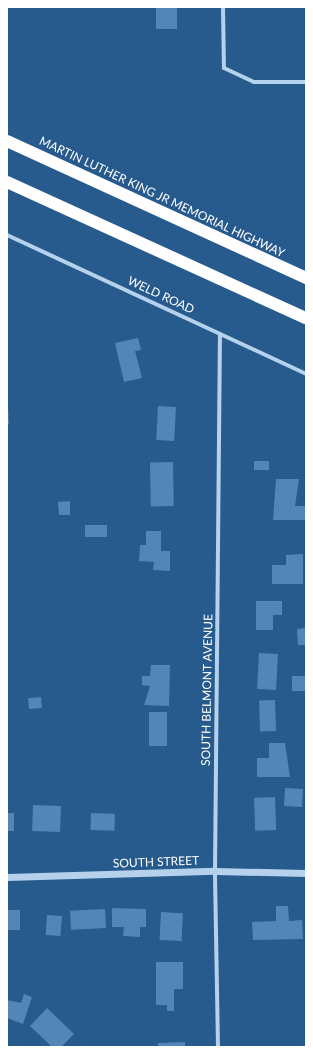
<!DOCTYPE html>
<html>
<head>
<meta charset="utf-8">
<style>
	body { margin:0 }
	#map { position:relative; width:313px; height:1054px; overflow:hidden; background:#275a8d; font-family:Lato,sans-serif }
	div>[style] { position:absolute }
	[style*='--x'] { left:calc(var(--x)*1px); top:calc(var(--y)*1px); width:calc(var(--w)*1px); rotate:calc(var(--a)*1deg) }
	.building>* { inset:0; background:#5386b6; transform-origin:0 0 }
	.minor>* { height:4px; margin:-2px; padding:0 2px; transform-origin:2px; border-radius:2px; background:#b6d1eb }
	.tertiary>* { height:7px; margin:-3.5px; padding:0 3.5px; transform-origin:3.5px; border-radius:3.5px; background:#b6d1eb }
	.motorway>* { height:12px; margin:-6px; padding:0 6px; transform-origin:6px; border-radius:6px; background:#fff }
	span { translate:-50% -50%; white-space:nowrap; text-align:center; line-height:1.15; -webkit-text-stroke:3.5px #275a8d; paint-order:stroke }
	.street-label { font-size:12px; color:#fff }
	.frame { position:absolute; inset:0; border:8px solid #fff; pointer-events:none }
</style>
</head>
<body>
<div id="map">
	<div class="building">
		<i style="left:156px;top:7px;width:21px;height:22px"></i>
		<i style="clip-path:polygon(138px 338px,141px 350px,135px 351px,142px 378px,124px 382px,115px 343px)"></i>
		<i style="left:158px;top:406px;width:18px;height:34px;rotate:3deg"></i>
		<i style="clip-path:polygon(7px 407px,8px 407px,9px 424px,7px 424px)"></i>
		<i style="left:254px;top:461px;width:15px;height:9px"></i>
		<i style="left:173px;top:462px;width:44px;height:23px;rotate:89deg"></i>
		<i style="clip-path:polygon(276px 479px,299px 479px,295px 506px,306px 506px,306px 520px,273px 520px)"></i>
		<i style="clip-path:polygon(70px 501px,70px 515px,59px 515px,58px 502px)"></i>
		<i style="left:85px;top:525px;width:22px;height:12px"></i>
		<i style="clip-path:polygon(146px 531px,161px 531px,161px 551px,170px 551px,170px 571px,153px 570px,154px 562px,139px 561px,140px 545px,146px 545px)"></i>
		<i style="clip-path:polygon(303px 554px,303px 584px,272px 584px,272px 565px,286px 565px,286px 555px)"></i>
		<i style="clip-path:polygon(256px 601px,282px 601px,282px 615px,273px 615px,273px 630px,256px 630px)"></i>
		<i style="clip-path:polygon(306px 628px,306px 645px,298px 645px,297px 629px)"></i>
		<i style="left:259px;top:653px;width:19px;height:36px;rotate:3deg"></i>
		<i style="clip-path:polygon(151px 665px,170px 665px,169px 706px,144px 705px,150px 686px,142px 685px,142px 676px,150px 676px)"></i>
		<i style="left:292px;top:676px;width:14px;height:15px"></i>
		<i style="left:41px;top:697px;width:11px;height:13px;rotate:85deg"></i>
		<i style="left:275px;top:700px;width:31px;height:16px;rotate:88deg"></i>
		<i style="left:149px;top:712px;width:18px;height:34px"></i>
		<i style="clip-path:polygon(269px 743px,285px 743px,290px 777px,257px 777px,257px 758px,269px 758px)"></i>
		<i style="left:285px;top:788px;width:18px;height:18px;rotate:3deg"></i>
		<i style="left:275px;top:797px;width:33px;height:21px;rotate:88deg"></i>
		<i style="left:33px;top:805px;width:28px;height:26px;rotate:2deg"></i>
		<i style="left:7px;top:813px;width:7px;height:18px"></i>
		<i style="left:91px;top:813px;width:24px;height:17px;rotate:2deg"></i>
		<i style="clip-path:polygon(276px 906px,288px 906px,289px 921px,302px 920px,303px 939px,253px 940px,252px 922px,276px 921px)"></i>
		<i style="clip-path:polygon(112px 908px,146px 909px,146px 927px,140px 927px,140px 937px,123px 936px,124px 927px,112px 927px)"></i>
		<i style="left:105px;top:909px;width:19px;height:35px;rotate:87deg"></i>
		<i style="left:20px;top:910px;width:20px;height:13px;rotate:90deg"></i>
		<i style="left:161px;top:912px;width:22px;height:28px;rotate:3deg"></i>
		<i style="left:47px;top:915px;width:15px;height:20px;rotate:4deg"></i>
		<i style="clip-path:polygon(156px 962px,183px 962px,183px 989px,174px 989px,174px 1011px,167px 1011px,167px 1005px,156px 1005px)"></i>
		<i style="clip-path:polygon(24px 994px,32px 997px,23px 1024px,7px 1018px,7px 1000px,21px 1003px)"></i>
		<i style="clip-path:polygon(47px 1008px,74px 1034px,61px 1047px,52px 1047px,30px 1026px)"></i>
		<i style="clip-path:polygon(185px 1042px,185px 1047px,158px 1047px,158px 1043px)"></i>
	</div>
	<div class="minor">
		<i style="--x:223;--y:7;--w:61;--a:89.1"></i>
		<i style="--x:224;--y:68;--w:33;--a:25"></i>
		<i style="--x:254;--y:82;--w:52;--a:0"></i>
		<i style="--x:7;--y:235;--w:330;--a:24.9"></i>
		<i style="--x:218;--y:1047;--w:176;--a:-91"></i>
		<i style="--x:215;--y:871;--w:537;--a:-89.47"></i>
	</div>
	<div class="tertiary">
		<i style="--x:7;--y:877;--w:208;--a:-1.7"></i>
		<i style="--x:215;--y:871;--w:91;--a:1.3"></i>
	</div>
	<div class="motorway">
		<i style="--x:7;--y:141;--w:329;--a:24.6"></i>
		<i style="--x:7;--y:182;--w:328;--a:24.5"></i>
	</div>
	<div class="street-label">
		<span style="left:162px;top:197px;rotate:25deg">MARTIN LUTHER KING JR MEMORIAL HIGHWAY</span>
		<span style="left:161px;top:295px;rotate:25deg">WELD ROAD</span>
		<span style="left:207px;top:690px;rotate:-89deg">SOUTH BELMONT AVENUE</span>
		<span style="left:156px;top:862px;rotate:-2deg">SOUTH STREET</span>
	</div>
	<div class="frame"></div>
</div>
</body>
</html>
